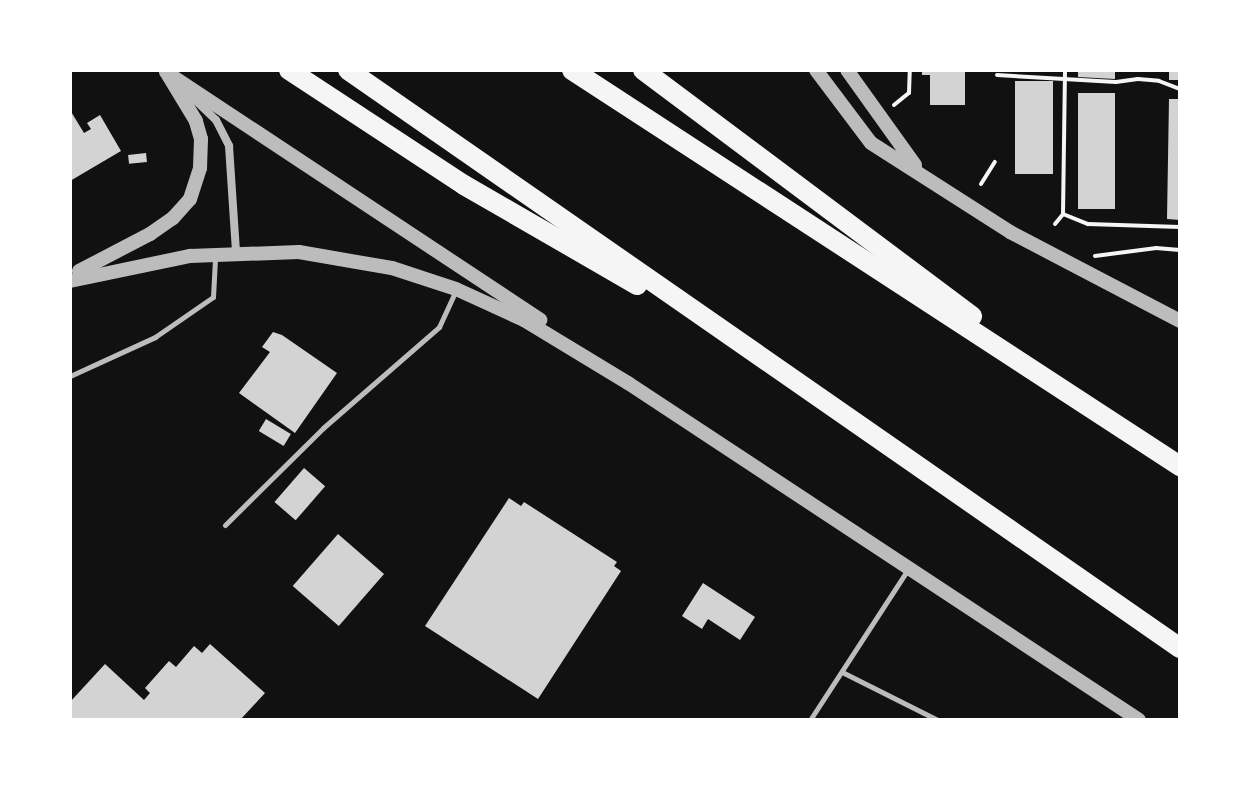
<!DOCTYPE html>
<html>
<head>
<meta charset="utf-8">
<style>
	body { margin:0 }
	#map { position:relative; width:1250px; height:790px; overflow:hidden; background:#111; font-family:"Alegreya Sans",sans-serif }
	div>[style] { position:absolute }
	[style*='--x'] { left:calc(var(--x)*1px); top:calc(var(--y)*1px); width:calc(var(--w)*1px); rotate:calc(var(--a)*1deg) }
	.building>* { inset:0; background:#d3d3d3; transform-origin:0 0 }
	.path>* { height:4px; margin:-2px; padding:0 2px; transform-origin:2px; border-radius:2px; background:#f5f5f5 }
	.service>* { height:5px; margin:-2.5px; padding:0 2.5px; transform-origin:2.5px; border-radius:2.5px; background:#bcbcbc }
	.minor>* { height:8px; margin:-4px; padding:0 4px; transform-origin:4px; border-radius:4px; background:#bcbcbc }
	.tertiary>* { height:14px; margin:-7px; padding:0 7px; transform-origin:7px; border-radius:7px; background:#bcbcbc }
	.motorway>* { height:20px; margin:-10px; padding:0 10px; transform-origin:10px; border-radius:10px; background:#f5f5f5 }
	span { translate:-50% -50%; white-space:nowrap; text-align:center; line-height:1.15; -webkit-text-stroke:6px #fff; paint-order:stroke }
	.frame { position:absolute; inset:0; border:72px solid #fff; pointer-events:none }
</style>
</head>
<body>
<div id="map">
	<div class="building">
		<i style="clip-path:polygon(922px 70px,965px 70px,965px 105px,930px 105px,930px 75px,922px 75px)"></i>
		<i style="clip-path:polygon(1078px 70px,1115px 70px,1115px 79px,1078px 77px)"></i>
		<i style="left:1169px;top:70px;width:11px;height:10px"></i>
		<i style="left:1015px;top:81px;width:38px;height:93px"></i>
		<i style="left:1078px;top:93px;width:37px;height:116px"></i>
		<i style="clip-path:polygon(1169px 99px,1180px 99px,1180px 220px,1167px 219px)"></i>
		<i style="clip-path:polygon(70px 110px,84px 133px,91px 129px,87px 123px,100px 115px,121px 151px,70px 181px)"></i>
		<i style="left:146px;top:153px;width:9px;height:18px;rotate:84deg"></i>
		<i style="clip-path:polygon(273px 332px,282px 335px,337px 373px,295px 433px,239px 393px,270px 352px,262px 347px)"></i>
		<i style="left:266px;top:419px;width:29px;height:14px;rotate:31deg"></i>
		<i style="left:304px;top:468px;width:28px;height:45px;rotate:41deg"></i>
		<i style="clip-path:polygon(509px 498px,521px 506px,524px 502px,617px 562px,614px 566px,621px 571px,538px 699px,425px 626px)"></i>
		<i style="left:338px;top:534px;width:61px;height:69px;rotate:41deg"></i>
		<i style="clip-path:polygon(703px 583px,755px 617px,740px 640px,708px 619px,702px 629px,682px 616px)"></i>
		<i style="clip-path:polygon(210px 644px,265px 693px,240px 720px,70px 720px,70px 702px,105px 664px,144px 700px,150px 693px,145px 688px,169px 661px,176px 667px,194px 646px,202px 653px)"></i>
	</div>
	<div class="path">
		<i style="--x:997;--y:75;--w:119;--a:3.4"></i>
		<i style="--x:1116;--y:82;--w:22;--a:-8"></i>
		<i style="--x:1138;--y:79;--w:21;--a:5"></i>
		<i style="--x:1159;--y:81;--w:22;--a:21"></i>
		<i style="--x:894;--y:105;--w:19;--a:-39"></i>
		<i style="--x:909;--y:93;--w:23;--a:-88"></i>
		<i style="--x:981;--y:184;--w:26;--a:-58"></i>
		<i style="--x:1063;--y:214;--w:27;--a:22"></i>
		<i style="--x:1088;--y:224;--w:92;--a:1.9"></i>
		<i style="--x:1055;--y:224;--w:13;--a:-51"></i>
		<i style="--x:1063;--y:214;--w:144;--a:-89.2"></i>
		<i style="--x:1095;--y:256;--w:62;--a:-7.5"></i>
		<i style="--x:1156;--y:248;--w:24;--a:5"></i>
	</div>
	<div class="service">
		<i style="--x:70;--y:376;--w:94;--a:-24.6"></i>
		<i style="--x:155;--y:337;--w:70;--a:-34.6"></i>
		<i style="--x:213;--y:297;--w:39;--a:-87"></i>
		<i style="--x:225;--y:525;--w:138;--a:-44.7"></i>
		<i style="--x:323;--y:428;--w:154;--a:-41"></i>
		<i style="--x:439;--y:327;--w:41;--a:-65.3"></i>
		<i style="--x:842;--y:672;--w:107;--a:26.6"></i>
		<i style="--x:810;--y:720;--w:180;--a:-57"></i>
	</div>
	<div class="minor">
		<i style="--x:187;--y:92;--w:40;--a:44"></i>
		<i style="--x:216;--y:120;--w:29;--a:63"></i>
		<i style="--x:229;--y:146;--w:106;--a:86.2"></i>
	</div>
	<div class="tertiary">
		<i style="--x:816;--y:70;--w:91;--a:53"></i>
		<i style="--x:871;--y:143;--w:165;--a:32.6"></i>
		<i style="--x:1010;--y:232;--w:192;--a:27.6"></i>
		<i style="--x:847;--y:70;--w:117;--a:54.4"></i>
		<i style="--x:166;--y:72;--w:449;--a:33.5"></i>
		<i style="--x:79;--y:271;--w:80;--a:-27.5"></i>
		<i style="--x:150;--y:234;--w:28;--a:-35"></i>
		<i style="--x:173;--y:218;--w:25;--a:-48"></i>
		<i style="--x:190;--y:199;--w:33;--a:-72"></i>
		<i style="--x:200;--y:168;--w:29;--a:-88"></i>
		<i style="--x:201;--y:139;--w:19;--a:-106"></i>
		<i style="--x:196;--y:121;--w:54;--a:-121.3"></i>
		<i style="--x:70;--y:281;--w:123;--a:-11.8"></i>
		<i style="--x:190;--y:256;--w:109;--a:-2.1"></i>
		<i style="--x:299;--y:252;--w:94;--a:9.8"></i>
		<i style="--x:392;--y:268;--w:67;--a:18.2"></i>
		<i style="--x:456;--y:289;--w:75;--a:24.5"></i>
		<i style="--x:524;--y:320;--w:122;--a:31.2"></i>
		<i style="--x:628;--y:383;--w:612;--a:33.4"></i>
	</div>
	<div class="motorway">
		<i style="--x:289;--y:70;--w:209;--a:33.3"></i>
		<i style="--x:464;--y:185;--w:200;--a:30"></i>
		<i style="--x:348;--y:70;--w:1013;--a:34.79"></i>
		<i style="--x:572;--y:70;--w:726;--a:33.08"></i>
		<i style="--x:643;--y:70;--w:411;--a:36.8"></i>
	</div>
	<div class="frame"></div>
</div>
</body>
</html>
